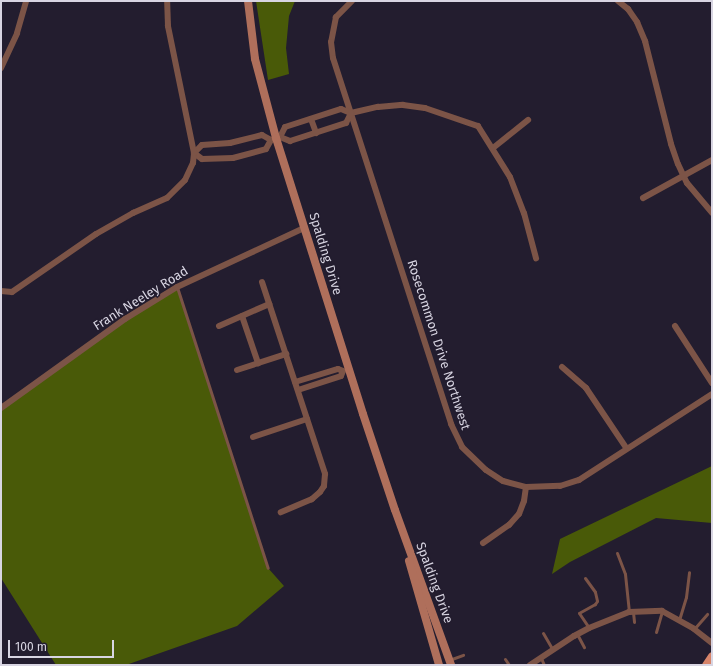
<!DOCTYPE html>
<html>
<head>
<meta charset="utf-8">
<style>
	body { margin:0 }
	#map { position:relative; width:713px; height:666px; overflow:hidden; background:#231d2f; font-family:"Fira Sans",sans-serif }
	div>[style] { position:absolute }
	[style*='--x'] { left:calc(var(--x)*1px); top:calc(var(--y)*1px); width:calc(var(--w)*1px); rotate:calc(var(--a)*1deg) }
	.forest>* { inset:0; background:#495a08 }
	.service>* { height:3px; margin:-1.5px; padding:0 1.5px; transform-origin:1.5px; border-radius:1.5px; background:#7c5447 }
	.minor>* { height:6px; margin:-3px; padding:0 3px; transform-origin:3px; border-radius:3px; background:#7c5447 }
	.secondary>* { height:8px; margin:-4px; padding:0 4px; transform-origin:4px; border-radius:4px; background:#af6f5b }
	.primary>* { height:9px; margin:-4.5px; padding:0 4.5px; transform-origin:4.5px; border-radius:4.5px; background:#d7846a }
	span { translate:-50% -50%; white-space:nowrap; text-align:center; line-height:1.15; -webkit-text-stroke:3px #231d2f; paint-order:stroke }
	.street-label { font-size:13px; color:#d8d5e2 }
	.frame { position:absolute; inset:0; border:2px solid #d8d5e2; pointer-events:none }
	.scale { position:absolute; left:8px; top:640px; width:106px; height:18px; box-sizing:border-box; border:2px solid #d8d5e2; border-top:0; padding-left:5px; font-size:12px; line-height:14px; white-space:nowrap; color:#d8d5e2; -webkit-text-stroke:3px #231d2f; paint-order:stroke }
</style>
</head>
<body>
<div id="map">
	<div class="forest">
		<i style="clip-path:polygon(256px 1px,295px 1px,289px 16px,286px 48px,289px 74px,268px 80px)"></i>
		<i style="clip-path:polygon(177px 287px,268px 568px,284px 586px,237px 626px,126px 665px,56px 665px,1px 578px,1px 407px,125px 319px)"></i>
		<i style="clip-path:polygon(712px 466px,712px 523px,656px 518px,570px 562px,552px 574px,560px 539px)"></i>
	</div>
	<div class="service">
		<i style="--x:177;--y:287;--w:295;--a:72.1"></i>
		<i style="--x:617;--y:553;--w:22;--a:69"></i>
		<i style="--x:625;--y:574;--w:38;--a:84"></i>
		<i style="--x:585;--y:578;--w:17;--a:54"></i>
		<i style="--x:595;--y:592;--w:9;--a:77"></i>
		<i style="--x:597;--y:601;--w:4;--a:124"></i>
		<i style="--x:595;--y:604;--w:18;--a:151"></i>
		<i style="--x:579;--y:613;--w:18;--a:56"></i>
		<i style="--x:633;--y:612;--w:10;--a:84"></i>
		<i style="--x:679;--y:620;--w:24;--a:-73"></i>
		<i style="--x:686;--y:597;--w:25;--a:-83"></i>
		<i style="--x:694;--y:629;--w:20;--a:-49"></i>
		<i style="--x:656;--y:632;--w:22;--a:-74"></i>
		<i style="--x:543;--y:633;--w:20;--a:60"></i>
		<i style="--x:577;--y:634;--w:15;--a:62"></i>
		<i style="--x:541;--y:658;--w:8;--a:67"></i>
		<i style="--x:505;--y:659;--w:7;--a:56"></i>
		<i style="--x:449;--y:660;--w:15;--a:-20"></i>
	</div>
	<div class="minor">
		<i style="--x:352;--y:1;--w:23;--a:135"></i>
		<i style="--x:336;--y:17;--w:25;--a:101"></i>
		<i style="--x:331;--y:42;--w:16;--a:83"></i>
		<i style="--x:333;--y:58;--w:385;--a:72.1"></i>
		<i style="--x:451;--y:424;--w:25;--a:64"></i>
		<i style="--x:462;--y:447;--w:33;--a:44"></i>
		<i style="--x:486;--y:470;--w:20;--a:33"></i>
		<i style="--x:503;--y:481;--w:24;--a:15"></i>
		<i style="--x:526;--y:487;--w:34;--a:-2"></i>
		<i style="--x:560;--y:486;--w:20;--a:-18"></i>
		<i style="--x:579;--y:480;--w:158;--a:-32.9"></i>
		<i style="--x:618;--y:1;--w:13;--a:39"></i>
		<i style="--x:628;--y:9;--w:16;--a:55"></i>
		<i style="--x:637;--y:22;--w:21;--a:67"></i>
		<i style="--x:645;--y:41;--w:106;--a:75.8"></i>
		<i style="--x:671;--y:144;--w:21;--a:71"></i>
		<i style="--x:678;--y:164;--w:21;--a:65"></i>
		<i style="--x:687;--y:183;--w:39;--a:50"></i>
		<i style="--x:1;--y:68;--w:38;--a:-65"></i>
		<i style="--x:17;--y:33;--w:33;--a:-74"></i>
		<i style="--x:311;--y:119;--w:15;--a:70"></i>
		<i style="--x:280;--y:137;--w:11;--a:-63"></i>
		<i style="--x:285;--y:127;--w:59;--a:-17.8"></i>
		<i style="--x:341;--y:109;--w:11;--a:22"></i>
		<i style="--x:351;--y:113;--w:28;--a:-13"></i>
		<i style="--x:378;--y:107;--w:25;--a:-5"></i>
		<i style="--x:403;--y:105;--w:22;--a:8"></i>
		<i style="--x:425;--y:108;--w:56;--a:18.8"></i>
		<i style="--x:478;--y:126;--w:60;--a:57.9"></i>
		<i style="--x:510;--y:177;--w:39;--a:69"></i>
		<i style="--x:524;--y:213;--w:47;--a:75.1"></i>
		<i style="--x:493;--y:148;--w:45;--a:-38.7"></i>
		<i style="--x:194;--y:153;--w:11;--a:-45"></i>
		<i style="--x:202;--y:145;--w:28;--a:-4"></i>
		<i style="--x:230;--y:143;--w:33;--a:-14"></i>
		<i style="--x:262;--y:135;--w:10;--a:29"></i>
		<i style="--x:271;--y:140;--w:9;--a:-18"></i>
		<i style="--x:280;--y:137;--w:11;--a:22"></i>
		<i style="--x:290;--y:141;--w:59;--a:-17.8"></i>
		<i style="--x:346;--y:123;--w:11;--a:-63"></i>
		<i style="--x:194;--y:153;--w:10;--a:37"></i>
		<i style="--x:202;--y:159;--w:31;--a:-2"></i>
		<i style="--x:233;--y:158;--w:34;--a:-15"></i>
		<i style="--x:266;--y:149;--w:10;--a:-61"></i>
		<i style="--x:643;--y:198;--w:79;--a:-28.8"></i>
		<i style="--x:262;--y:282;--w:202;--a:71.8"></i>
		<i style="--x:325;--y:474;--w:12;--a:95"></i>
		<i style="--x:324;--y:486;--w:7;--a:124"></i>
		<i style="--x:320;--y:492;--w:11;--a:139"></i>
		<i style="--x:312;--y:499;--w:34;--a:157"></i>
		<i style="--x:1;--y:291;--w:11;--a:5"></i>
		<i style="--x:12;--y:292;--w:102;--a:-34.6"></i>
		<i style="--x:96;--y:234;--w:43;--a:-29.6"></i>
		<i style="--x:133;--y:213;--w:37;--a:-24"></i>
		<i style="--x:167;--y:198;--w:25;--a:-45"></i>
		<i style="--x:185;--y:180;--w:19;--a:-65"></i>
		<i style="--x:193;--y:163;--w:10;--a:-84"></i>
		<i style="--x:194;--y:153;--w:130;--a:-101.6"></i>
		<i style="--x:168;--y:26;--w:25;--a:-92"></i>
		<i style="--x:242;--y:316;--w:50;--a:71.2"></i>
		<i style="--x:219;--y:326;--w:55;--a:-23.7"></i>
		<i style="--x:675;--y:326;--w:68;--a:57"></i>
		<i style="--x:562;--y:367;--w:32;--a:41"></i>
		<i style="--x:586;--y:388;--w:73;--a:56.1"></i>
		<i style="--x:237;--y:370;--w:52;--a:-18.1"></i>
		<i style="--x:295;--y:382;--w:45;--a:-16.8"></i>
		<i style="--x:338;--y:369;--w:5;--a:22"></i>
		<i style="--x:298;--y:390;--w:45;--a:-18"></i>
		<i style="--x:341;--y:376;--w:5;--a:-68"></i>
		<i style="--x:1;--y:408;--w:153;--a:-35.7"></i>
		<i style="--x:125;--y:319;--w:61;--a:-31.6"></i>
		<i style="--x:177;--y:287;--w:140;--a:-24.9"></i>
		<i style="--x:253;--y:437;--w:57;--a:-18.4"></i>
		<i style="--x:483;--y:543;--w:32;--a:-35"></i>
		<i style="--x:509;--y:525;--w:15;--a:-48"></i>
		<i style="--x:519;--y:514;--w:14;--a:-69"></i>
		<i style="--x:524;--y:501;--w:14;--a:-82"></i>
		<i style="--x:530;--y:665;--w:53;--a:-33.4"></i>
		<i style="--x:574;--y:636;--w:17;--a:-28"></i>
		<i style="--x:589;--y:628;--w:43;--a:-21.8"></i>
		<i style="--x:629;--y:612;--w:33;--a:-2"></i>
		<i style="--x:662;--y:611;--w:37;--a:29"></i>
		<i style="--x:694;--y:629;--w:23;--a:38"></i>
	</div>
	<div class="secondary">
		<i style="--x:248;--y:1;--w:58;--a:83.1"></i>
		<i style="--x:255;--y:59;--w:82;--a:75.1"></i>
		<i style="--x:276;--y:138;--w:289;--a:72.5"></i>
		<i style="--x:363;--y:414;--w:101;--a:71.6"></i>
		<i style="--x:395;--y:510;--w:165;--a:70.1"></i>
		<i style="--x:409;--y:561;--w:108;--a:73.9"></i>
	</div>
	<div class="primary">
		<i style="--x:706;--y:665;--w:11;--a:-56"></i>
	</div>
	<div class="street-label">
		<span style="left:325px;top:254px;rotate:73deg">Spalding Drive</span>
		<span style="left:141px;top:299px;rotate:-32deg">Frank Neeley Road</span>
		<span style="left:438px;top:345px;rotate:72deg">Rosecommon Drive Northwest</span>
		<span style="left:434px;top:583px;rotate:70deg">Spalding Drive</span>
	</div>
	<div class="frame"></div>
	<div class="scale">100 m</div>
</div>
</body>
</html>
